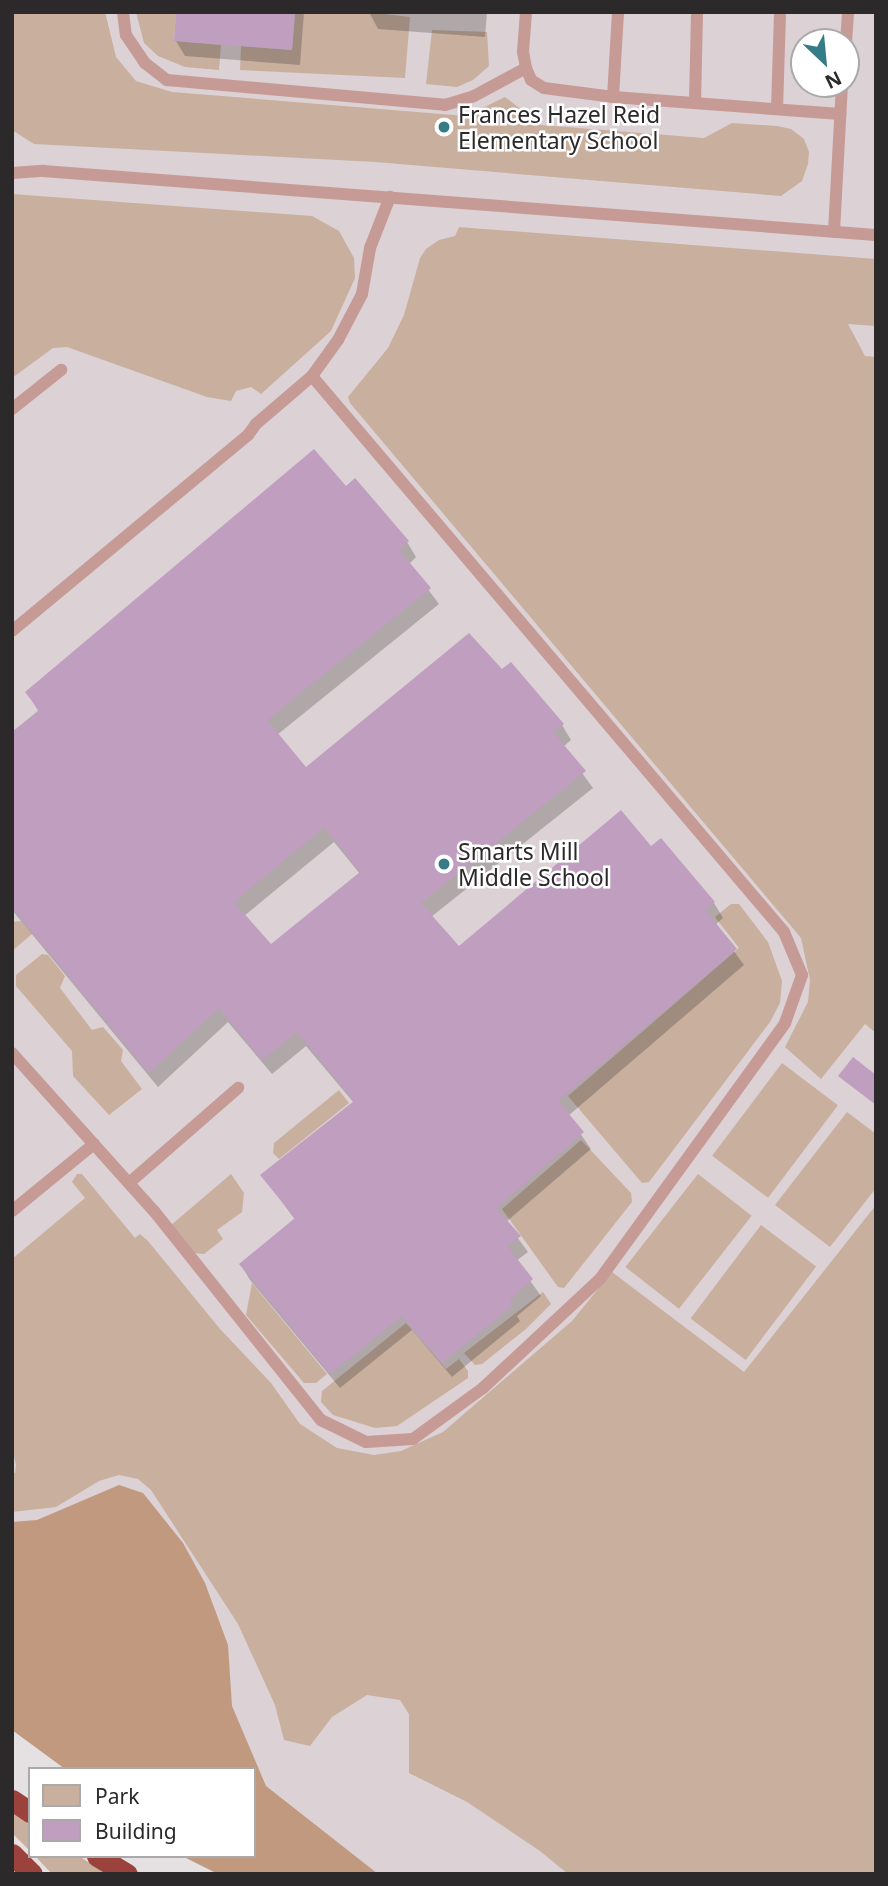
<!DOCTYPE html>
<html>
<head>
<meta charset="utf-8">
<style>
	body { margin:0 }
	#map { position:relative; width:888px; height:1886px; overflow:hidden; background:#e5e1e3; font-family:"Noto Sans",sans-serif }
	div>[style] { position:absolute }
	[style*='--x'] { left:calc(var(--x)*1px); top:calc(var(--y)*1px); width:calc(var(--w)*1px); rotate:calc(var(--a)*1deg) }
	.built>* { inset:0; background:#dcd1d4 }
	.green>* { inset:0; background:#c9af9e; transform-origin:0 0 }
	.forest>* { inset:0; background:#c1997f }
	.shadow>* { inset:0; background:#0003 }
	.building>* { inset:0; background:#bf9ec0 }
	.lane>* { height:12px; margin:-6px; padding:0 6px; transform-origin:6px; border-radius:6px; background:#c69a95 }
	.highway>* { height:21px; margin:-10.5px; padding:0 10.5px; transform-origin:10.5px; border-radius:10.5px; background:#9b423d }
	.dots>* { width:19px; height:19px; translate:-50% -50%; box-sizing:border-box; border:4px solid #fff; border-radius:50% }
	span { translate:-50% -50%; white-space:nowrap; text-align:center; line-height:1.15; -webkit-text-stroke:5px #fff; paint-order:stroke }
	.poi-label { font-size:23px; color:#2b292a }
	.left { translate:0 -50%; text-align:left }
	.frame { position:absolute; inset:0; border:14px solid #2b292a; pointer-events:none }
	.legend { position:absolute; left:28px; top:1767px; width:228px; height:91px; box-sizing:border-box; background:#fff; border:2px solid #aaa9aa; margin:0; padding:9px 12px; list-style:none; font-size:21px; color:#2b292a }
	.legend li { display:flex; align-items:center; gap:14px; height:35px }
	.legend b { width:35px; border:2px solid #aaa9aa }
	.north { position:absolute; left:790px; top:28px; width:70px; height:70px; box-sizing:border-box; background:#fff; border:2px solid #aaa9aa; border-radius:50%; rotate:154deg; font-size:19px; font-weight:700; line-height:28px; text-align:center; color:#2b292a }
	.north::after { content:''; display:block; margin:auto; width:24px; height:32px; background:#357c86; clip-path:polygon(50% 0,100% 100%,50% 72%,0 100%) }
</style>
</head>
<body>
<div id="map">
	<div class="built">
		<i style="clip-path:polygon(evenodd,12px 12px,876px 12px,876px 1874px,328px 1874px,274px 1832px,254px 1769px,12px 1586px,12px 12px,804px 42px,846px 42px,846px 84px,804px 84px,804px 42px)"></i>
	</div>
	<div class="green">
		<i style="clip-path:polygon(12px 12px,105px 12px,116px 57px,136px 81px,172px 92px,466px 116px,505px 97px,541px 125px,704px 138px,732px 123px,777px 126px,791px 129px,804px 139px,809px 152px,808px 164px,802px 181px,781px 196px,375px 162px,34px 144px,12px 130px)"></i>
		<i style="clip-path:polygon(136px 12px,176px 12px,174px 41px,221px 45px,219px 70px,185px 67px,158px 56px,144px 43px)"></i>
		<i style="clip-path:polygon(295px 12px,367px 12px,410px 17px,405px 78px,240px 70px,241px 46px,292px 50px)"></i>
		<i style="clip-path:polygon(432px 30px,487px 32px,489px 66px,473px 80px,457px 87px,426px 84px)"></i>
		<i style="clip-path:polygon(12px 194px,312px 216px,339px 231px,354px 258px,355px 278px,331px 331px,261px 394px,251px 387px,236px 391px,231px 401px,207px 397px,67px 347px,53px 348px,12px 378px)"></i>
		<i style="clip-path:polygon(459px 227px,876px 259px,876px 326px,848px 324px,865px 356px,876px 357px,876px 1033px,865px 1024px,821px 1079px,785px 1047px,808px 1002px,810px 980px,801px 938px,350px 403px,348px 397px,388px 348px,404px 315px,420px 258px,426px 249px,439px 240px,455px 236px)"></i>
		<i style="clip-path:polygon(731px 904px,739px 904px,768px 942px,782px 981px,780px 1003px,770px 1022px,649px 1182px,642px 1183px,568px 1096px,739px 948px,715px 917px)"></i>
		<i style="clip-path:polygon(21px 921px,32px 934px,12px 951px,12px 922px)"></i>
		<i style="clip-path:polygon(42px 954px,48px 955px,65px 976px,60px 988px,92px 1030px,103px 1027px,123px 1050px,121px 1061px,142px 1089px,109px 1115px,73px 1076px,72px 1051px,16px 986px,16px 975px)"></i>
		<i style="left:782px;top:1063px;width:70px;height:116px;rotate:37deg"></i>
		<i style="clip-path:polygon(339px 1090px,349px 1103px,279px 1159px,273px 1153px,274px 1143px)"></i>
		<i style="clip-path:polygon(847px 1112px,876px 1134px,876px 1188px,830px 1247px,775px 1205px)"></i>
		<i style="clip-path:polygon(581px 1140px,631px 1193px,632px 1202px,564px 1288px,558px 1287px,502px 1209px)"></i>
		<i style="clip-path:polygon(77px 1174px,82px 1174px,135px 1238px,140px 1234px,148px 1241px,220px 1329px,271px 1383px,300px 1424px,337px 1448px,374px 1455px,401px 1451px,443px 1432px,572px 1321px,612px 1272px,744px 1372px,876px 1205px,876px 1874px,568px 1874px,540px 1851px,467px 1802px,409px 1773px,409px 1714px,400px 1700px,367px 1695px,332px 1717px,310px 1746px,284px 1740px,275px 1705px,238px 1624px,151px 1490px,138px 1479px,119px 1475px,99px 1481px,56px 1507px,12px 1512px,12px 1473px,15px 1473px,16px 1465px,12px 1448px,12px 1259px,85px 1198px,72px 1182px)"></i>
		<i style="clip-path:polygon(231px 1174px,244px 1193px,242px 1212px,217px 1230px,223px 1239px,204px 1254px,193px 1253px,170px 1226px)"></i>
		<i style="left:698px;top:1174px;width:68px;height:118px;rotate:38deg"></i>
		<i style="left:761px;top:1225px;width:69px;height:117px;rotate:37deg"></i>
		<i style="clip-path:polygon(252px 1283px,327px 1374px,316px 1383px,304px 1383px,246px 1315px)"></i>
		<i style="clip-path:polygon(543px 1292px,551px 1304px,526px 1329px,482px 1364px,475px 1365px,464px 1353px)"></i>
		<i style="clip-path:polygon(406px 1323px,446px 1369px,459px 1359px,468px 1371px,468px 1378px,397px 1426px,375px 1428px,333px 1415px,321px 1402px,322px 1391px)"></i>
		<i style="clip-path:polygon(12px 1813px,30px 1824px,30px 1851px,12px 1833px)"></i>
		<i style="clip-path:polygon(35px 1856px,79px 1856px,106px 1874px,52px 1874px)"></i>
	</div>
	<div class="forest">
		<i style="clip-path:polygon(119px 1485px,143px 1493px,183px 1543px,205px 1583px,228px 1645px,232px 1706px,266px 1786px,378px 1874px,218px 1874px,182px 1856px,254px 1856px,254px 1769px,65px 1769px,12px 1730px,12px 1522px,37px 1520px)"></i>
	</div>
	<div class="shadow">
		<i style="clip-path:polygon(178px 12px,304px 12px,300px 65px,185px 56px,176px 41px)"></i>
		<i style="clip-path:polygon(369px 12px,487px 12px,485px 37px,378px 29px)"></i>
		<i style="clip-path:polygon(evenodd,346px 489px,407px 542px,416px 557px,409px 564px,439px 604px,277px 735px,306px 770px,501px 672px,562px 725px,571px 740px,563px 747px,593px 788px,431px 917px,459px 948px,651px 848px,714px 903px,723px 918px,715px 925px,744px 965px,568px 1116px,591px 1149px,506px 1222px,528px 1252px,516px 1261px,541px 1296px,517px 1316px,520px 1321px,452px 1377px,412px 1330px,340px 1388px,250px 1280px,241px 1265px,296px 1221px,263px 1176px,354px 1103px,306px 1046px,272px 1074px,228px 1022px,158px 1087px,12px 910px,12px 735px,39px 712px,27px 693px,346px 489px,334px 842px,360px 874px,271px 947px,244px 916px,334px 842px)"></i>
	</div>
	<div class="building">
		<i style="clip-path:polygon(176px 12px,295px 12px,292px 50px,174px 41px)"></i>
		<i style="clip-path:polygon(evenodd,314px 449px,346px 486px,355px 478px,409px 541px,399px 550px,431px 588px,267px 720px,306px 767px,469px 633px,502px 669px,511px 662px,564px 724px,553px 732px,586px 771px,421px 903px,459px 946px,621px 810px,651px 846px,661px 838px,715px 902px,705px 910px,737px 949px,558px 1101px,584px 1132px,496px 1208px,521px 1236px,507px 1246px,533px 1279px,509px 1300px,513px 1305px,442px 1363px,402px 1316px,330px 1374px,239px 1264px,295px 1218px,260px 1175px,354px 1101px,297px 1032px,262px 1060px,219px 1008px,149px 1073px,12px 908px,12px 732px,39px 710px,25px 692px,314px 449px,324px 827px,360px 872px,271px 944px,234px 902px,324px 827px)"></i>
		<i style="clip-path:polygon(853px 1057px,876px 1075px,876px 1105px,838px 1076px)"></i>
	</div>
	<div class="lane">
		<i style="--x:123;--y:12;--w:23;--a:83"></i>
		<i style="--x:126;--y:35;--w:34;--a:56"></i>
		<i style="--x:145;--y:63;--w:28;--a:38"></i>
		<i style="--x:167;--y:80;--w:279;--a:5.1"></i>
		<i style="--x:445;--y:105;--w:30;--a:-17"></i>
		<i style="--x:474;--y:96;--w:59;--a:-28.3"></i>
		<i style="--x:526;--y:12;--w:40;--a:94.3"></i>
		<i style="--x:523;--y:52;--w:16;--a:79"></i>
		<i style="--x:526;--y:68;--w:13;--a:67"></i>
		<i style="--x:531;--y:80;--w:15;--a:32"></i>
		<i style="--x:544;--y:88;--w:70;--a:7.4"></i>
		<i style="--x:613;--y:97;--w:228;--a:4.3"></i>
		<i style="--x:846;--y:42;--w:30;--a:-86"></i>
		<i style="--x:613;--y:97;--w:85;--a:-86.6"></i>
		<i style="--x:695;--y:102;--w:90;--a:-88.7"></i>
		<i style="--x:777;--y:109;--w:97;--a:-88.2"></i>
		<i style="--x:12;--y:173;--w:31;--a:-4"></i>
		<i style="--x:43;--y:171;--w:835;--a:4.39"></i>
		<i style="--x:834;--y:232;--w:148;--a:-86.9"></i>
		<i style="--x:12;--y:409;--w:63;--a:-38.5"></i>
		<i style="--x:12;--y:631;--w:307;--a:-39.7"></i>
		<i style="--x:248;--y:435;--w:14;--a:-54"></i>
		<i style="--x:256;--y:424;--w:74;--a:-40.6"></i>
		<i style="--x:312;--y:376;--w:44;--a:-54.2"></i>
		<i style="--x:338;--y:340;--w:52;--a:-62.4"></i>
		<i style="--x:362;--y:294;--w:47;--a:-80.1"></i>
		<i style="--x:370;--y:248;--w:55;--a:-68.6"></i>
		<i style="--x:12;--y:1053;--w:212;--a:48.1"></i>
		<i style="--x:154;--y:1211;--w:268;--a:51.4"></i>
		<i style="--x:321;--y:1420;--w:50;--a:26.1"></i>
		<i style="--x:366;--y:1442;--w:47;--a:-3.7"></i>
		<i style="--x:413;--y:1439;--w:87;--a:-36.1"></i>
		<i style="--x:483;--y:1388;--w:160;--a:-43"></i>
		<i style="--x:600;--y:1279;--w:316;--a:-54.1"></i>
		<i style="--x:785;--y:1023;--w:51;--a:-70.5"></i>
		<i style="--x:802;--y:975;--w:47;--a:-112.7"></i>
		<i style="--x:784;--y:932;--w:729;--a:-130.33"></i>
		<i style="--x:129;--y:1183;--w:145;--a:-41.1"></i>
		<i style="--x:12;--y:1211;--w:106;--a:-39.3"></i>
	</div>
	<div class="highway">
		<i style="--x:12;--y:1800;--w:22;--a:34"></i>
		<i style="--x:12;--y:1854;--w:28;--a:45"></i>
		<i style="--x:97;--y:1856;--w:35;--a:31"></i>
	</div>
	<div class="dots">
		<i style="left:444px;top:127px;background:#357c86"></i>
		<i style="left:444px;top:864px;background:#357c86"></i>
	</div>
	<div class="poi-label">
		<span class="left" style="left:458px;top:127px">Frances Hazel Reid<br>Elementary School</span>
		<span class="left" style="left:458px;top:864px">Smarts Mill<br>Middle School</span>
	</div>
	<div class="frame"></div>
	<ul class="legend">
	<li><b style="height:19px;background:#c9af9e"></b>Park</li>
	<li><b style="height:19px;background:#bf9ec0"></b>Building</li>
	</ul>
	<div class="north">N</div>
</div>
</body>
</html>
